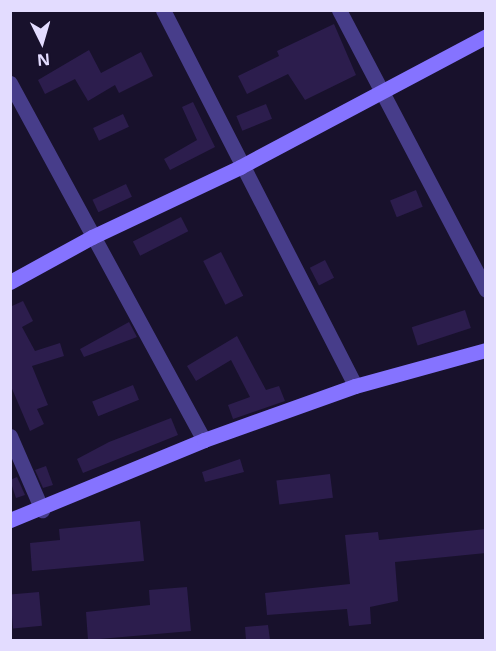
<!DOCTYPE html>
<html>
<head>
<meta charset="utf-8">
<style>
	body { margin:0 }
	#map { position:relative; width:496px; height:651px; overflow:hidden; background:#18112c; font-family:"Open Sans",sans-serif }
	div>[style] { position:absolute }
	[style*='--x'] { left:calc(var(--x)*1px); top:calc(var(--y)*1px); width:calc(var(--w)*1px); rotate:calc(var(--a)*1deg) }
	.building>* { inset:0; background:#2c1d4d; transform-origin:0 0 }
	.street>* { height:15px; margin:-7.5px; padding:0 7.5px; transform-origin:7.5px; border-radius:7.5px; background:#473d8a }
	.secondary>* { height:15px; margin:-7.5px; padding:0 7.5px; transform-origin:7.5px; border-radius:7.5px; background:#8573ff }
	span { translate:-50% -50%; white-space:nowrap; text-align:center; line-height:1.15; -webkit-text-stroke:5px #18112c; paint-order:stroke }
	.frame { position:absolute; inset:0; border:12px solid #e3dcff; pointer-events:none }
	.north { position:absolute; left:12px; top:12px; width:60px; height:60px; -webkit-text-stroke:4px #18112c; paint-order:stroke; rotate:175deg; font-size:16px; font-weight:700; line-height:24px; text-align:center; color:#e3dcff }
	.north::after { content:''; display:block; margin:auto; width:21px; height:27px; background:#e3dcff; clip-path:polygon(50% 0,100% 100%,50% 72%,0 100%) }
</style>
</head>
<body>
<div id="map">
	<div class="building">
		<i style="clip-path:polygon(334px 24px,356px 75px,305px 100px,288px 74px,247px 94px,238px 76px,279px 56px,277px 51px)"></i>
		<i style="clip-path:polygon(89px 50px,101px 73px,141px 52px,153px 76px,119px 93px,115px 85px,88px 101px,75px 79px,45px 94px,38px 80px)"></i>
		<i style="clip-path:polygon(193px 102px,215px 147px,170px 170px,164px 159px,197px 140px,182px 107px)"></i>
		<i style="left:266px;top:104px;width:16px;height:32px;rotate:68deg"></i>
		<i style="left:123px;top:114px;width:14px;height:33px;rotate:65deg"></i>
		<i style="left:126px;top:184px;width:14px;height:37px;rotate:65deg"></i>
		<i style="left:416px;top:190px;width:18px;height:28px;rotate:68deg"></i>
		<i style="left:181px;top:217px;width:16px;height:54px;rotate:63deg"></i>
		<i style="left:221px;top:252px;width:49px;height:20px;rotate:63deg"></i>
		<i style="left:325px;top:260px;width:20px;height:17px;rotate:63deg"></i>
		<i style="clip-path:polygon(23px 301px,33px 321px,22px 327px,35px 351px,60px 343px,64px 356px,32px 366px,48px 405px,37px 409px,44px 424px,30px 431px,10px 384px,10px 303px,12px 306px)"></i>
		<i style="left:465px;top:310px;width:19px;height:56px;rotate:72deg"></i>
		<i style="clip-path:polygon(129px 322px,137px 337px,84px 357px,80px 349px)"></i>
		<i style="clip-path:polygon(237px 336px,266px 390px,279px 386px,285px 401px,233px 419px,228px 405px,250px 397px,231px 360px,196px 381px,187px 366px)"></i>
		<i style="left:133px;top:385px;width:16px;height:44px;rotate:68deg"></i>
		<i style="clip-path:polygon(171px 418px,178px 435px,83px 473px,77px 459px,109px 442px)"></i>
		<i style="clip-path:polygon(240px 459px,244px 472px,205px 482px,202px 472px)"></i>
		<i style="clip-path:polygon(46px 466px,53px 485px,43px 488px,35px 470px)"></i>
		<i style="left:330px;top:474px;width:24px;height:54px;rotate:83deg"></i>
		<i style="clip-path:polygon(17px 477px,25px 495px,16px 498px,10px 480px)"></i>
		<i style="clip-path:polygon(140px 521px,144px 561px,32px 571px,30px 543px,60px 540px,59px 529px)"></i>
		<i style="clip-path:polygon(486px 529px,486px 553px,395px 562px,398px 601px,370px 607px,371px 624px,349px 626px,347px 609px,267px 615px,265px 593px,350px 584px,345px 535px,378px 532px,379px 540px)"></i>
		<i style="clip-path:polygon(187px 587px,191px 631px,88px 640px,86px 612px,150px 605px,149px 590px)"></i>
		<i style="left:39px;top:592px;width:34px;height:29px;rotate:85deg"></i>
		<i style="clip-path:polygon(268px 625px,270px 640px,246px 640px,245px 627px)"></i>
	</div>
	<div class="street">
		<i style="--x:163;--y:10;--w:422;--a:62.9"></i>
		<i style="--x:339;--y:10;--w:316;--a:62.3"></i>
		<i style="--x:10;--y:83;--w:406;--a:61.5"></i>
		<i style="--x:10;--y:436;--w:81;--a:66.6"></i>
	</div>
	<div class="secondary">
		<i style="--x:10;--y:282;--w:94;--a:-28.8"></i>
		<i style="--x:92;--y:237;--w:164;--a:-25.3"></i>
		<i style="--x:240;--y:167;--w:279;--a:-28"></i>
		<i style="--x:10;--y:520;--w:210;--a:-22.4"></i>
		<i style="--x:204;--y:440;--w:160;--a:-19.7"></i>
		<i style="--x:355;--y:386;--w:136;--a:-15.4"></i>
	</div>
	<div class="frame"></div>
	<div class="north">N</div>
</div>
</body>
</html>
